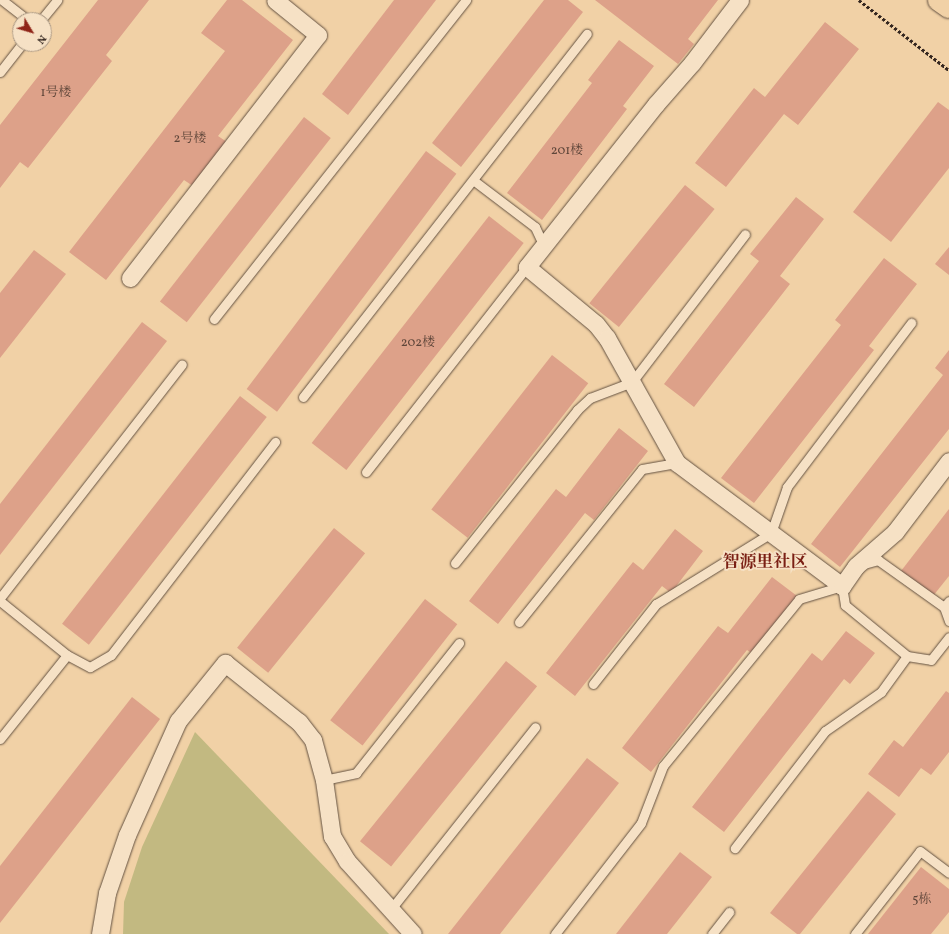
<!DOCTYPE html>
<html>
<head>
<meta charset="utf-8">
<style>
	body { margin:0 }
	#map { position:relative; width:949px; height:934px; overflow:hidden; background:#f1d1a6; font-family:Vollkorn,"Noto Serif SC",serif }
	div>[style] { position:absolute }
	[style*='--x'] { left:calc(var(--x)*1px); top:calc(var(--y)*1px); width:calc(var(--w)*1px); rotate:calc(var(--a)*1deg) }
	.green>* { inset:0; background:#c2b981 }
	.building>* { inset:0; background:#dda189; transform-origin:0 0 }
	.path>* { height:2.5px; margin-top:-1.25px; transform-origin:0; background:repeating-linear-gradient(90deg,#352720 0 3px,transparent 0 5px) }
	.roads { filter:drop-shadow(0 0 1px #645242) drop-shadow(0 0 1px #645242) }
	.service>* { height:9px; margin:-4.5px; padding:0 4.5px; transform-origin:4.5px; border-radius:4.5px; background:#f6e1c5 }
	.minor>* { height:17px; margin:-8.5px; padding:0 8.5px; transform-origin:8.5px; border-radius:8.5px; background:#f6e1c5 }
	.primary>* { height:22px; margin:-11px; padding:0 11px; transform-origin:11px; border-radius:11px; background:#f1d1a6 }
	span { translate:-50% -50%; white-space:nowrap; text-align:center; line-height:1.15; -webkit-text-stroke:3.5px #f6e1c5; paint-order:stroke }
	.number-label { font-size:13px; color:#5f463a }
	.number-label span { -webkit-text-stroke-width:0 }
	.quarter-label { font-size:17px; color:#7a1f14; font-weight:700 }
	.north { position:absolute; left:12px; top:12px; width:40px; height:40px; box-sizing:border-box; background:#f6e1c5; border:1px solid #a99783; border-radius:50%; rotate:128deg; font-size:11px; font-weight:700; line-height:16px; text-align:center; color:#352720 }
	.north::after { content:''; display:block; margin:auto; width:14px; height:18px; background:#8f2418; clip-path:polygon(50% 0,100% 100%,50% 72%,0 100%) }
</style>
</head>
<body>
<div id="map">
	<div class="green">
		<i style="clip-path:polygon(195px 732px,389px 934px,123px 934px,124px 902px,142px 847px)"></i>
	</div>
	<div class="building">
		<i style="clip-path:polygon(98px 0,149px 0,106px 55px,112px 61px,28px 168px,20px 162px,0 188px,0 125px)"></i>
		<i style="clip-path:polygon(227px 0,242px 0,293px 40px,218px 136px,227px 142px,193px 186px,184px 180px,106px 280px,69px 252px,225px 51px,201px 33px)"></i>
		<i style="clip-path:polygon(394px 0,436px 0,348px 115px,322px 94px)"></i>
		<i style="clip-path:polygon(544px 0,568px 0,583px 12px,461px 167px,432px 143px)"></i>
		<i style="clip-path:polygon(595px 0,718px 0,688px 39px,694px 44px,678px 64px)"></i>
		<i style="clip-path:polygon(825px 22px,859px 49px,798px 125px,784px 114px,726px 187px,695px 163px,754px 88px,765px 97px)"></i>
		<i style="clip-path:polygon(619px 40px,654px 66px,623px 106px,627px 109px,542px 220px,507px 193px,592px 83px,588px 80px)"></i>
		<i style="clip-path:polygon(938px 102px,949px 110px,949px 168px,891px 242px,853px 212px)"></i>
		<i style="left:304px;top:117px;width:34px;height:234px;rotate:38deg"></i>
		<i style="left:426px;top:151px;width:38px;height:298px;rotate:37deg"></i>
		<i style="left:685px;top:185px;width:38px;height:152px;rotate:39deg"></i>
		<i style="clip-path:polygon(796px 197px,824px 219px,780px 276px,790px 284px,694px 407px,664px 384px,759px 261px,750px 254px)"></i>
		<i style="left:489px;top:216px;width:44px;height:288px;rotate:38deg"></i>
		<i style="clip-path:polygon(949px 247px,949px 275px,935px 264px)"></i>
		<i style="clip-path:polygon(34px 250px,66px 274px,0 358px,0 293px)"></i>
		<i style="clip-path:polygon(884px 258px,917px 284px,869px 346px,874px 350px,754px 503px,721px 478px,841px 325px,835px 320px)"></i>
		<i style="clip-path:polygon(142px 322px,167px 341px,0 555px,0 504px)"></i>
		<i style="clip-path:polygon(949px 350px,949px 429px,840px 567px,811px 544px,943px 375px,935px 368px)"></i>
		<i style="left:552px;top:355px;width:46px;height:196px;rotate:38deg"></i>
		<i style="left:240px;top:396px;width:34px;height:289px;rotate:38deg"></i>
		<i style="clip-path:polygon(619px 428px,648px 451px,594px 520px,585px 513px,498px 624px,469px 601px,556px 489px,566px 497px)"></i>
		<i style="clip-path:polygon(949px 509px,949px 576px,933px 596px,901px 571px)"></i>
		<i style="left:334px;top:528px;width:40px;height:154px;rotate:39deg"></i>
		<i style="clip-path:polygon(675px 529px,703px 551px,671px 593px,662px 586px,575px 696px,546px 673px,633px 562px,643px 570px)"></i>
		<i style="clip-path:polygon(772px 577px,801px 599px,756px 656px,747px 650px,651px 772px,622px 748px,718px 626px,728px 633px)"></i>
		<i style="left:425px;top:599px;width:41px;height:154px;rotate:38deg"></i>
		<i style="clip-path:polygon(846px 631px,875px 653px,850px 684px,844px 679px,724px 832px,692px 807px,812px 653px,822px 661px)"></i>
		<i style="left:506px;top:661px;width:40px;height:232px;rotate:39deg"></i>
		<i style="clip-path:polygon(946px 691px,949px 693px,949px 752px,931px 775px,921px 768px,899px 797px,868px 774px,894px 740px,903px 747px)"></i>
		<i style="clip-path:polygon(132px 697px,160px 719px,0 923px,0 866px)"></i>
		<i style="clip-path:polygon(587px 758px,619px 783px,500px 934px,448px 934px)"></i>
		<i style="clip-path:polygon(868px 791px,896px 814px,800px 934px,797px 934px,770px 913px)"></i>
		<i style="clip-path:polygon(680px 852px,712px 877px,667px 934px,616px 934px)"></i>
		<i style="clip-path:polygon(921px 867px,949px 889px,949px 912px,931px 934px,868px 934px)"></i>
	</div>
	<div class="path">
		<i style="--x:859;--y:0;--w:114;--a:37.9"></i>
	</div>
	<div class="roads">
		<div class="service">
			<i style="--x:2;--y:0;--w:33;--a:38"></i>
			<i style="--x:41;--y:20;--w:26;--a:-51"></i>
			<i style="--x:0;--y:72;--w:36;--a:-52"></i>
			<i style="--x:473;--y:180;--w:78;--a:37.2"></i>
			<i style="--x:535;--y:227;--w:21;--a:65"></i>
			<i style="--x:214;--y:319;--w:407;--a:-51.7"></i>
			<i style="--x:303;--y:397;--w:461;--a:-52"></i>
			<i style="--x:366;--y:472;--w:261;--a:-51.9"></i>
			<i style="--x:455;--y:563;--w:196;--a:-51.4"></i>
			<i style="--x:577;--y:410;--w:18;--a:-43"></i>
			<i style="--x:590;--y:398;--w:45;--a:-20.9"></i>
			<i style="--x:632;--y:382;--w:186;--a:-52.6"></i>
			<i style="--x:864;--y:564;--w:15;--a:-16"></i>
			<i style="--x:878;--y:560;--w:81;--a:35.5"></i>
			<i style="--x:944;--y:607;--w:8;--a:-50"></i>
			<i style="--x:0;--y:598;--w:296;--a:-52.1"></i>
			<i style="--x:0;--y:601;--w:86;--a:38.9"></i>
			<i style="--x:944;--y:607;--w:15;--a:70"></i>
			<i style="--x:519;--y:622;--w:196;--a:-51.2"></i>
			<i style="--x:642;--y:469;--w:36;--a:-10"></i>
			<i style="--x:907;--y:656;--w:24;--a:9"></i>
			<i style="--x:931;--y:660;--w:29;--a:-52"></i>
			<i style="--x:593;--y:684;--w:102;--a:-51.8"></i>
			<i style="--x:656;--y:604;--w:135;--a:-31.7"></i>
			<i style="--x:771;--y:533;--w:49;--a:-70.8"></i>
			<i style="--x:787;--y:487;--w:206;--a:-52.9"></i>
			<i style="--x:0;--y:739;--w:107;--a:-51.4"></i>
			<i style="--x:67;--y:655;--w:26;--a:28"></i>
			<i style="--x:90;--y:667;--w:24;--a:-30"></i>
			<i style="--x:111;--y:655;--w:269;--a:-52.4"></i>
			<i style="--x:324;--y:780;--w:33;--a:-12"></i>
			<i style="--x:356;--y:773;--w:166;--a:-51.6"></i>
			<i style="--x:391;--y:909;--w:232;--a:-51.6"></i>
			<i style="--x:555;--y:934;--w:140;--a:-52.2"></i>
			<i style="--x:641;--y:823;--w:61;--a:-68.9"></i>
			<i style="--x:663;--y:766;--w:215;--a:-50.8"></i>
			<i style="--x:799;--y:599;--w:45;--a:-16.8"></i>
			<i style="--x:842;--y:586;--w:19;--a:81"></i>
			<i style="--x:845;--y:605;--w:80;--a:39.4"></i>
			<i style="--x:907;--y:656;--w:44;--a:125.8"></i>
			<i style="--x:881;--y:692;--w:68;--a:145.1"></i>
			<i style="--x:825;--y:731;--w:148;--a:127.6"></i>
			<i style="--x:712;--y:934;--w:28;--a:-52"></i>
			<i style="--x:855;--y:934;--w:105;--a:-51.9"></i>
			<i style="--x:920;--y:851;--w:36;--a:37"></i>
		</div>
		<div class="minor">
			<i style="--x:740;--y:0;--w:79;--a:127.3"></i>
			<i style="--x:692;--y:63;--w:55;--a:131.3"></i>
			<i style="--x:656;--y:104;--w:208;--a:128.4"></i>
			<i style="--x:527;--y:267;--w:89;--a:39.6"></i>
			<i style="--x:596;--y:324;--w:18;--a:52"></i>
			<i style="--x:607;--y:338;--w:143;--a:60.8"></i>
			<i style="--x:677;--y:463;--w:206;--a:36.7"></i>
			<i style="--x:842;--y:586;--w:24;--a:-55"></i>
			<i style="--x:856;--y:566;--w:52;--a:-41.1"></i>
			<i style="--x:895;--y:532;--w:89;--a:-52.7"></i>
			<i style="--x:130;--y:278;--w:307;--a:-52.3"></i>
			<i style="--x:318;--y:35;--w:55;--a:-140.9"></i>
			<i style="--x:100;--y:934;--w:42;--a:-80.3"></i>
			<i style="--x:107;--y:893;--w:61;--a:-71"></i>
			<i style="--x:127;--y:835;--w:125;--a:-65.9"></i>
			<i style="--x:178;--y:721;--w:75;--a:-51"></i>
			<i style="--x:225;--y:663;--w:95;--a:38.6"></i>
			<i style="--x:299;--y:722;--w:23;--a:52"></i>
			<i style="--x:313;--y:740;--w:41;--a:74.6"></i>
			<i style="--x:324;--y:780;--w:57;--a:81.9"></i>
			<i style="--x:332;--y:836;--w:29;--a:59"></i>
			<i style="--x:347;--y:861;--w:98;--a:47.9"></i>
		</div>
		<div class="primary">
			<i style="--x:939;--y:0;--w:12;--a:35"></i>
		</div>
	</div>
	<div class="number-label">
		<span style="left:56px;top:93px">1号楼</span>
		<span style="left:190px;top:139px">2号楼</span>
		<span style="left:567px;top:151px">201楼</span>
		<span style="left:418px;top:343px">202楼</span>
		<span style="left:922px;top:900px">5栋</span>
	</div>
	<div class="quarter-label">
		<span style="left:765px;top:563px">智源里社区</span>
	</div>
	<div class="north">N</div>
</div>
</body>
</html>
